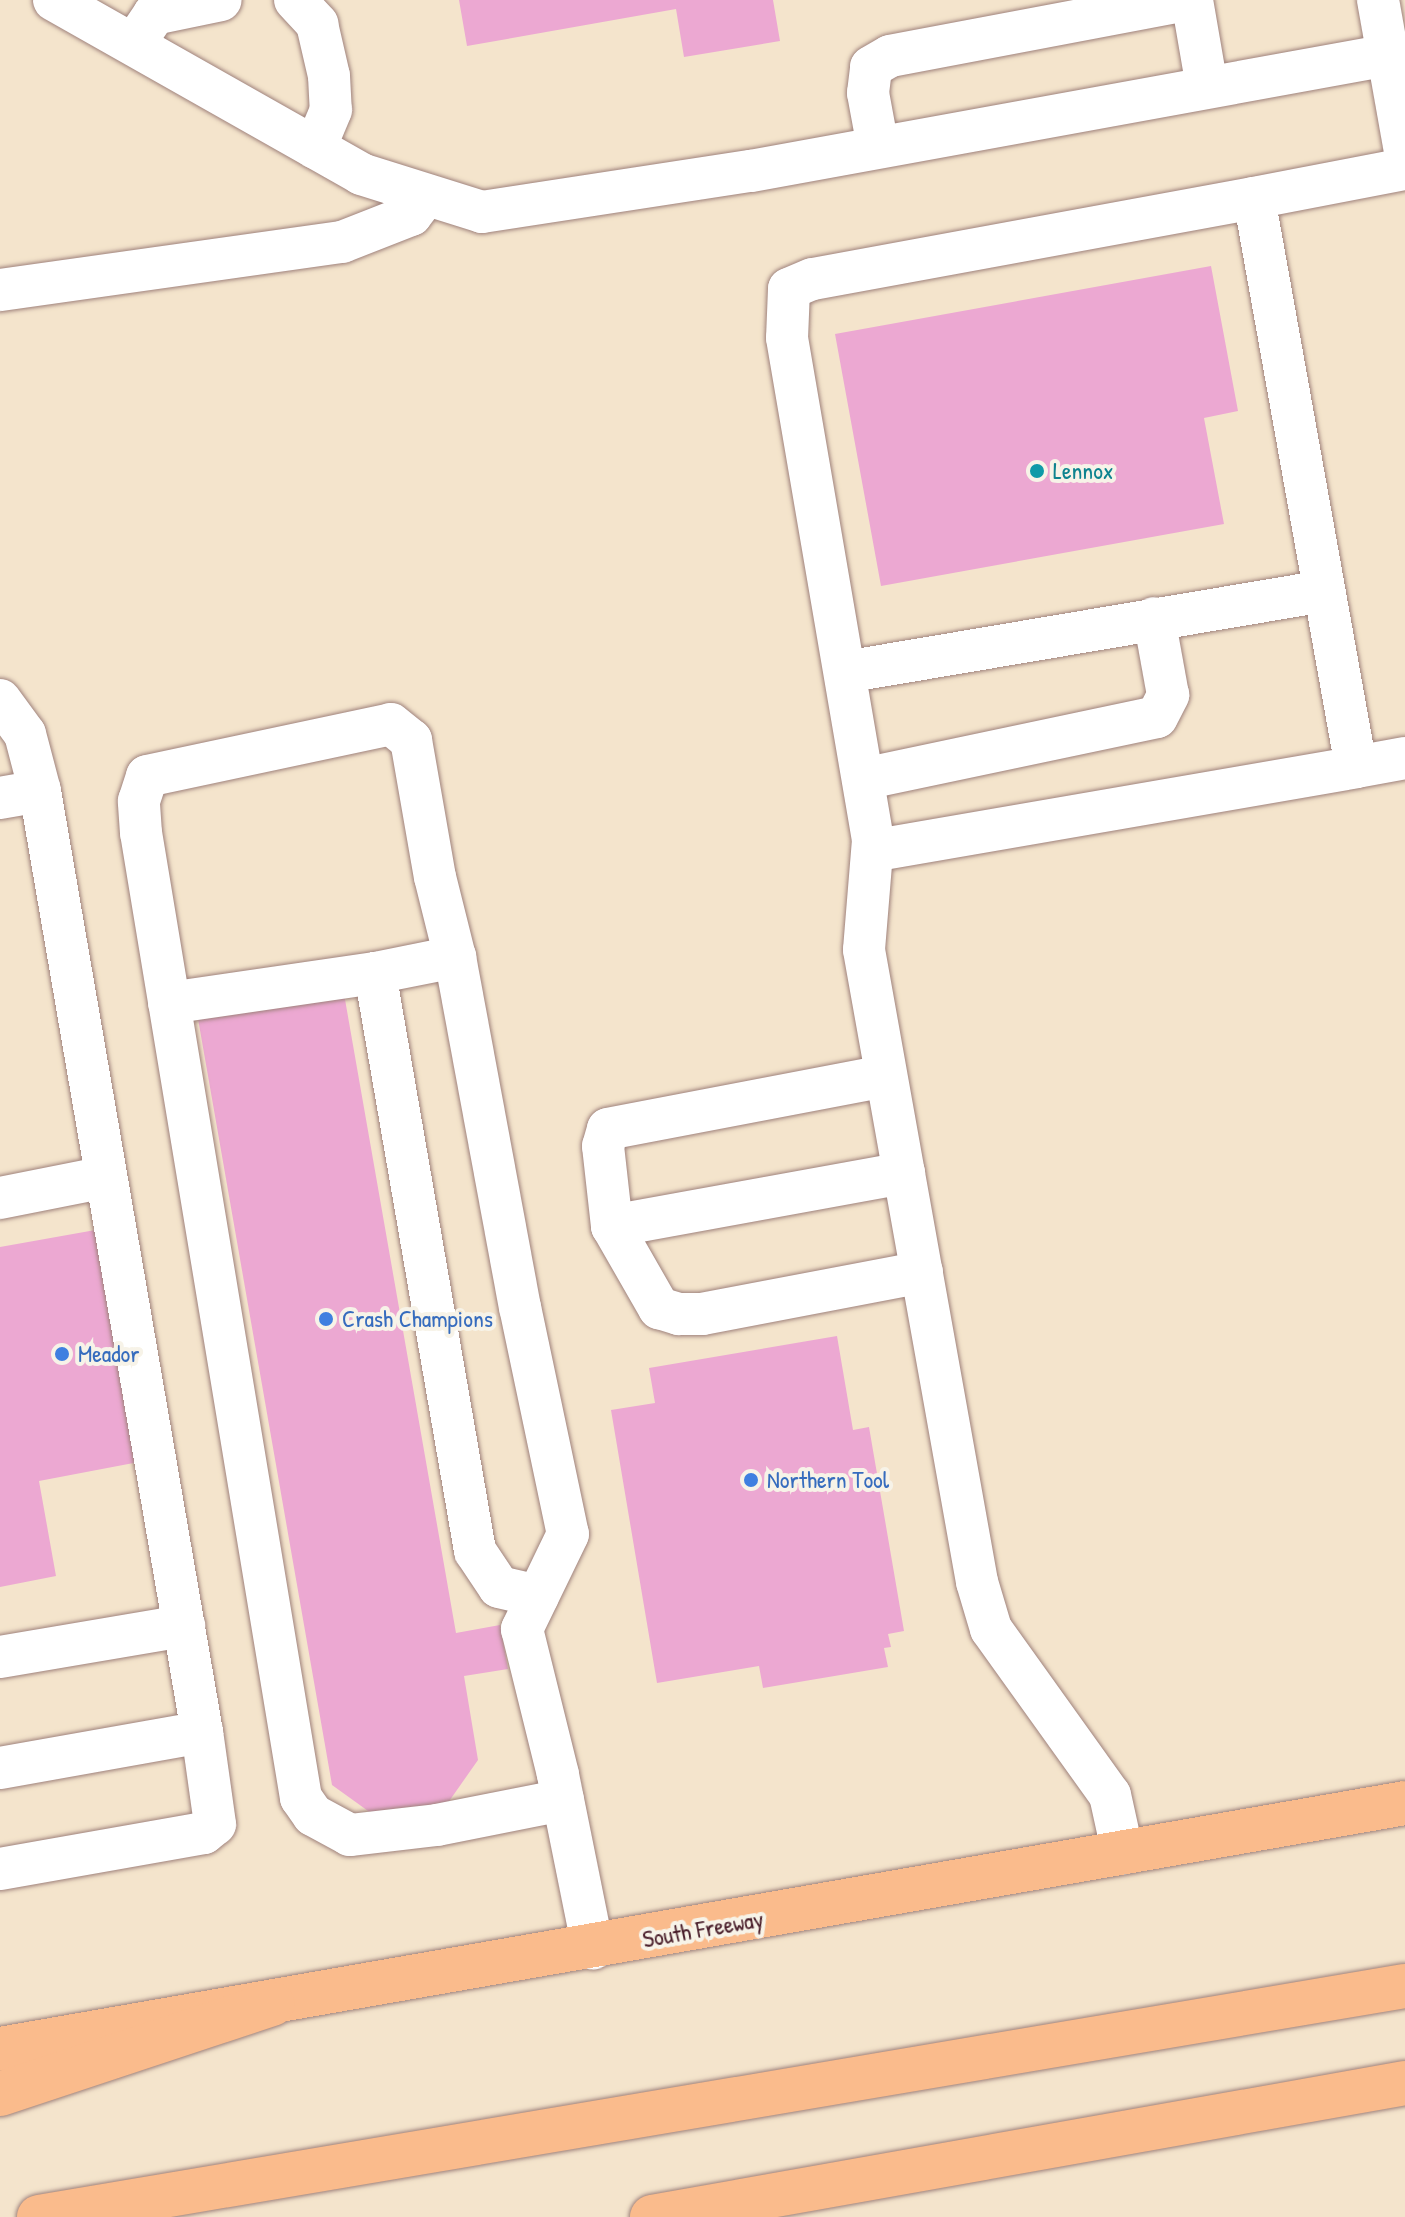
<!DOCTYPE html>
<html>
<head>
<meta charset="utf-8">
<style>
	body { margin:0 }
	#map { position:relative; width:1405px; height:2217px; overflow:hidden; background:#f4e4cc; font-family:"Patrick Hand",sans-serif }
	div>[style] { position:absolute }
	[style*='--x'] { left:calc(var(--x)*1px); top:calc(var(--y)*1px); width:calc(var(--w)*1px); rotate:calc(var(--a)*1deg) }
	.building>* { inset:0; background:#eca8d2 }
	.roads { filter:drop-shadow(0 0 2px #9f827c) drop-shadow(0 0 2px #9f827c) }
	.minor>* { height:42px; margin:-21px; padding:0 21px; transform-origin:21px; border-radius:21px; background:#fff }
	.major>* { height:44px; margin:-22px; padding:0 22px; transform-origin:22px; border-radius:22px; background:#fabb8c }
	.highway>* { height:44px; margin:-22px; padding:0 22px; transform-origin:22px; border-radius:22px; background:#fabb8c }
	.dots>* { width:22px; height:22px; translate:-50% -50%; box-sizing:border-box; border:4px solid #f7f3e8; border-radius:50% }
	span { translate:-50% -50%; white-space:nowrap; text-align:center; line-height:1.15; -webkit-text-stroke:8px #f7f3e8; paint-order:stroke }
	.culture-label { font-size:24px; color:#0d838f }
	.left { translate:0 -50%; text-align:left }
	.shop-label { font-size:24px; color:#366cbe }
	.street-label { font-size:24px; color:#4a1f2b }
</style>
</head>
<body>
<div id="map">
	<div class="building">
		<i style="clip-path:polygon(459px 0,773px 0,780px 41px,684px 57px,676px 9px,467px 46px)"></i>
		<i style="clip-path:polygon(1211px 266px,1238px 411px,1204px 418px,1224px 524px,881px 586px,835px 334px)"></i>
		<i style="clip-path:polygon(343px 988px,456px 1633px,500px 1625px,508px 1669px,464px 1676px,478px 1760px,438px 1817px,389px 1826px,332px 1785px,197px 1013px)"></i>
		<i style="clip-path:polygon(101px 1229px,144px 1461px,39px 1481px,56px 1576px,0 1587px,0 1247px)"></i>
		<i style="clip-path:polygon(837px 1336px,853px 1430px,869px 1427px,904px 1631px,888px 1634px,891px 1647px,884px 1648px,888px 1667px,763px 1688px,759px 1666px,657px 1683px,611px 1410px,655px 1403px,649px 1368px)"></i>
	</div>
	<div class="roads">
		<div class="minor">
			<i style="--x:54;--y:0;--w:353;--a:29.5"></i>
			<i style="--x:361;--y:174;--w:127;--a:17.4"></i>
			<i style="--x:482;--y:212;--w:272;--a:-8.7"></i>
			<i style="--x:751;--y:171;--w:647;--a:-10.32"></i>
			<i style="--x:295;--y:0;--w:33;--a:47"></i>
			<i style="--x:317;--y:24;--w:53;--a:77"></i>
			<i style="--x:329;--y:76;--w:34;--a:87"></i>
			<i style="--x:331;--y:110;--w:41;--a:112.8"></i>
			<i style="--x:1192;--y:0;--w:88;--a:80.2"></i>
			<i style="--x:1378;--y:0;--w:153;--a:79.9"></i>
			<i style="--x:134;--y:44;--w:36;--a:-56"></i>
			<i style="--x:154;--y:14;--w:68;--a:-11.8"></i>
			<i style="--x:878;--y:147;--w:55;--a:-100.5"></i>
			<i style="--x:868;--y:93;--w:26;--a:-83"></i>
			<i style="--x:871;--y:67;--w:22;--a:-30"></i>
			<i style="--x:890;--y:56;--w:301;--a:-10.7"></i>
			<i style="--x:1254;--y:198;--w:154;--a:-10.9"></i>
			<i style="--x:0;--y:290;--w:345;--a:-8"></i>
			<i style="--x:342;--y:242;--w:74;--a:-21.4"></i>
			<i style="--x:411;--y:215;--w:25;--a:-53"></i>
			<i style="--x:845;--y:672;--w:484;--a:-9.6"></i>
			<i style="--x:0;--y:700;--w:42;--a:53.7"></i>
			<i style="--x:25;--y:734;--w:59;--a:75.3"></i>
			<i style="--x:40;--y:791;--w:41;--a:170.1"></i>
			<i style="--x:1356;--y:767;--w:578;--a:-100.16"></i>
			<i style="--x:1254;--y:198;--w:449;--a:169.6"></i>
			<i style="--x:812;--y:279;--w:25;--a:157"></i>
			<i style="--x:789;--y:289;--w:49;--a:92.3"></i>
			<i style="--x:787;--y:338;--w:509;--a:80.28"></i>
			<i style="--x:873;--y:840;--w:13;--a:42"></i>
			<i style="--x:883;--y:849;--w:480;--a:-9.8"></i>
			<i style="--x:1356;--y:767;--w:50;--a:-10.4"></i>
			<i style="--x:863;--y:779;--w:300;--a:-11.9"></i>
			<i style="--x:1157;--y:717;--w:25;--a:-63"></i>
			<i style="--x:1168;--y:695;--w:78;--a:-100.3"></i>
			<i style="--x:873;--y:840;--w:110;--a:94.7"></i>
			<i style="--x:864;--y:950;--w:642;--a:79.86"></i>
			<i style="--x:977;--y:1582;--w:49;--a:73.4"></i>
			<i style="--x:991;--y:1629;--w:204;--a:54.4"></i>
			<i style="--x:1110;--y:1795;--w:60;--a:77.6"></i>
			<i style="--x:375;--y:973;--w:587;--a:80.18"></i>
			<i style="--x:475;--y:1551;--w:43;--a:56.3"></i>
			<i style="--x:499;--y:1587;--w:40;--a:13"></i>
			<i style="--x:169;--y:1003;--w:208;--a:-8.3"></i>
			<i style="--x:375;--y:973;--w:82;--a:-11.3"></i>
			<i style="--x:885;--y:1076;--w:282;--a:169.2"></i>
			<i style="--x:608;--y:1129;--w:18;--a:106"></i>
			<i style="--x:603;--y:1146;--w:81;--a:83.6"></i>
			<i style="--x:612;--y:1226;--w:95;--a:60.2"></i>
			<i style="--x:659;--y:1308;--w:21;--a:17"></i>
			<i style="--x:679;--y:1314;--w:23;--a:0"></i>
			<i style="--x:702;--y:1314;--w:224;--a:-10.8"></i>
			<i style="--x:0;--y:1198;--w:108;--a:-11.2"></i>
			<i style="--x:612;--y:1226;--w:297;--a:-10.3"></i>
			<i style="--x:0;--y:1657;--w:187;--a:-9.6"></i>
			<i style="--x:0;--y:1768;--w:205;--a:-10.1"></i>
			<i style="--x:563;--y:1800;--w:128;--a:168.8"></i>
			<i style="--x:437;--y:1825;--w:88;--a:173.4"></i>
			<i style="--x:350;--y:1835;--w:42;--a:-151.6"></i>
			<i style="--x:313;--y:1815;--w:21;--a:-125"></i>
			<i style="--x:301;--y:1798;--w:978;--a:-99.41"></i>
			<i style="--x:141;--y:833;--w:32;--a:-94"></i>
			<i style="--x:139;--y:801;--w:26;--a:-72"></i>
			<i style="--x:147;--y:776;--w:249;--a:-12"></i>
			<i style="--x:391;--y:724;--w:26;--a:39"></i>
			<i style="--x:411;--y:740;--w:139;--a:80.1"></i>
			<i style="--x:435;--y:877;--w:82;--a:76"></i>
			<i style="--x:455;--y:957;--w:356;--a:79.5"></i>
			<i style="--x:520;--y:1307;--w:232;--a:78.1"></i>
			<i style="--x:568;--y:1534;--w:106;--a:115.8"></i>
			<i style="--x:522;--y:1629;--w:150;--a:76.1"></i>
			<i style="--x:558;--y:1775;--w:177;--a:78.6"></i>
			<i style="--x:0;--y:1869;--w:207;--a:-10"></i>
			<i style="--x:204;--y:1833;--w:14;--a:-39"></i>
			<i style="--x:215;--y:1824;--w:93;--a:-98"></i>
			<i style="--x:202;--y:1732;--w:955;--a:-99.77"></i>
		</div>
		<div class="major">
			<i style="--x:0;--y:2049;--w:1426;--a:-9.93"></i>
		</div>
		<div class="highway">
			<i style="--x:0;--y:2094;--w:287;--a:-18.3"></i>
			<i style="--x:39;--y:2217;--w:1385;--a:-9.6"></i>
			<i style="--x:652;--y:2217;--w:765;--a:-10.09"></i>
		</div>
	</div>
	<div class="dots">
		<i style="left:1037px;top:471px;background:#0f9aa8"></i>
		<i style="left:326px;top:1319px;background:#3f7fe0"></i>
		<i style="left:62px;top:1354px;background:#3f7fe0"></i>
		<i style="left:751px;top:1480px;background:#3f7fe0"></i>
	</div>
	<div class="culture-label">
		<span class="left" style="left:1053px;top:471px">Lennox</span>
	</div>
	<div class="shop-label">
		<span class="left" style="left:342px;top:1319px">Crash Champions</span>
		<span class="left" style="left:78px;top:1354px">Meador</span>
		<span class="left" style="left:767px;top:1480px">Northern Tool</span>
	</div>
	<div class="street-label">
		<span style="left:703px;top:1929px;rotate:-10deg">South Freeway</span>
	</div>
</div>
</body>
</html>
